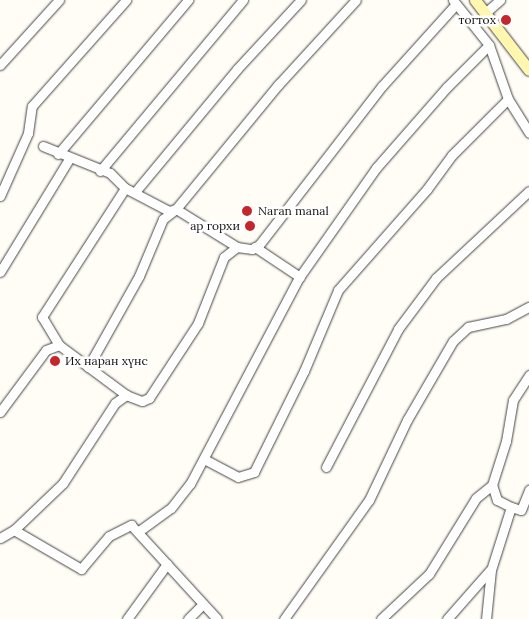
<!DOCTYPE html>
<html>
<head>
<meta charset="utf-8">
<style>
	body { margin:0 }
	#map { position:relative; width:529px; height:619px; overflow:hidden; background:#fffdf5; font-family:Lora,serif }
	div>[style] { position:absolute }
	[style*='--x'] { left:calc(var(--x)*1px); top:calc(var(--y)*1px); width:calc(var(--w)*1px); rotate:calc(var(--a)*1deg) }
	.roads { filter:drop-shadow(0 0 1px #444) drop-shadow(0 0 1px #444) }
	.street>* { height:9px; margin:-4.5px; padding:0 4.5px; transform-origin:4.5px; border-radius:4.5px; background:#fff }
	.secondary>* { height:11px; margin:-5.5px; padding:0 5.5px; transform-origin:5.5px; border-radius:5.5px; background:#fff6b0 }
	.dots>* { width:14px; height:14px; translate:-50% -50%; box-sizing:border-box; border:2px solid #fff; border-radius:50% }
	span { translate:-50% -50%; white-space:nowrap; text-align:center; line-height:1.15; -webkit-text-stroke:5px #fff; paint-order:stroke }
	.poi-label { font-size:12px; color:#111 }
	.right { translate:-100% -50%; text-align:right }
	.left { translate:0 -50%; text-align:left }
</style>
</head>
<body>
<div id="map">
	<div class="roads">
		<div class="street">
			<i style="--x:453;--y:0;--w:58;--a:51.3"></i>
			<i style="--x:489;--y:45;--w:57;--a:70.6"></i>
			<i style="--x:508;--y:99;--w:40;--a:58"></i>
			<i style="--x:485;--y:13;--w:20;--a:-41"></i>
			<i style="--x:0;--y:65;--w:88;--a:-47.8"></i>
			<i style="--x:43;--y:146;--w:72;--a:21.9"></i>
			<i style="--x:110;--y:173;--w:21;--a:45"></i>
			<i style="--x:125;--y:188;--w:50;--a:27.6"></i>
			<i style="--x:169;--y:211;--w:7;--a:-16"></i>
			<i style="--x:176;--y:209;--w:72;--a:31.9"></i>
			<i style="--x:58;--y:154;--w:202;--a:-49.8"></i>
			<i style="--x:100;--y:171;--w:223;--a:-50.1"></i>
			<i style="--x:135;--y:192;--w:160;--a:-50.3"></i>
			<i style="--x:237;--y:69;--w:94;--a:-47.2"></i>
			<i style="--x:0;--y:196;--w:69;--a:-66"></i>
			<i style="--x:28;--y:133;--w:27;--a:-82"></i>
			<i style="--x:32;--y:106;--w:142;--a:-48.4"></i>
			<i style="--x:255;--y:247;--w:54;--a:33.7"></i>
			<i style="--x:0;--y:272;--w:132;--a:-58.6"></i>
			<i style="--x:59;--y:345;--w:33;--a:-121"></i>
			<i style="--x:42;--y:317;--w:153;--a:-57.2"></i>
			<i style="--x:88;--y:367;--w:104;--a:-60.7"></i>
			<i style="--x:139;--y:276;--w:62;--a:-67.2"></i>
			<i style="--x:163;--y:219;--w:16;--a:-38"></i>
			<i style="--x:176;--y:209;--w:161;--a:-50.6"></i>
			<i style="--x:278;--y:85;--w:115;--a:-47.5"></i>
			<i style="--x:0;--y:412;--w:77;--a:-53.4"></i>
			<i style="--x:46;--y:350;--w:14;--a:-21"></i>
			<i style="--x:59;--y:345;--w:84;--a:36.7"></i>
			<i style="--x:204;--y:459;--w:38;--a:28"></i>
			<i style="--x:238;--y:477;--w:17;--a:-17"></i>
			<i style="--x:254;--y:472;--w:113;--a:-63.7"></i>
			<i style="--x:304;--y:371;--w:88;--a:-67.2"></i>
			<i style="--x:338;--y:290;--w:135;--a:-48.6"></i>
			<i style="--x:427;--y:189;--w:42;--a:-53.7"></i>
			<i style="--x:452;--y:155;--w:79;--a:-45"></i>
			<i style="--x:326;--y:467;--w:156;--a:-62.4"></i>
			<i style="--x:398;--y:329;--w:64;--a:-53.3"></i>
			<i style="--x:436;--y:278;--w:127;--a:-43.1"></i>
			<i style="--x:511;--y:507;--w:10;--a:17"></i>
			<i style="--x:521;--y:510;--w:22;--a:-68"></i>
			<i style="--x:14;--y:530;--w:68;--a:-43.8"></i>
			<i style="--x:63;--y:483;--w:95;--a:-57"></i>
			<i style="--x:115;--y:403;--w:14;--a:-36"></i>
			<i style="--x:126;--y:395;--w:17;--a:21"></i>
			<i style="--x:142;--y:401;--w:8;--a:-23"></i>
			<i style="--x:149;--y:398;--w:90;--a:-56.8"></i>
			<i style="--x:198;--y:323;--w:71;--a:-68.5"></i>
			<i style="--x:224;--y:257;--w:16;--a:-38"></i>
			<i style="--x:237;--y:247;--w:15;--a:8"></i>
			<i style="--x:252;--y:249;--w:8;--a:-30"></i>
			<i style="--x:259;--y:245;--w:201;--a:-52.3"></i>
			<i style="--x:382;--y:86;--w:110;--a:-47.9"></i>
			<i style="--x:139;--y:531;--w:39;--a:-36"></i>
			<i style="--x:171;--y:508;--w:31;--a:-52"></i>
			<i style="--x:190;--y:484;--w:232;--a:-62.2"></i>
			<i style="--x:298;--y:279;--w:136;--a:-54.9"></i>
			<i style="--x:376;--y:168;--w:108;--a:-48.8"></i>
			<i style="--x:447;--y:87;--w:59;--a:-45"></i>
			<i style="--x:0;--y:538;--w:16;--a:-30"></i>
			<i style="--x:14;--y:530;--w:78;--a:30.2"></i>
			<i style="--x:81;--y:569;--w:43;--a:-49.7"></i>
			<i style="--x:109;--y:536;--w:25;--a:-27"></i>
			<i style="--x:131;--y:525;--w:127;--a:47.5"></i>
			<i style="--x:127;--y:619;--w:68;--a:-54"></i>
			<i style="--x:188;--y:619;--w:21;--a:-45"></i>
			<i style="--x:284;--y:619;--w:146;--a:-54.5"></i>
			<i style="--x:369;--y:500;--w:89;--a:-64.6"></i>
			<i style="--x:407;--y:420;--w:91;--a:-59.8"></i>
			<i style="--x:453;--y:341;--w:21;--a:-43"></i>
			<i style="--x:468;--y:327;--w:39;--a:-12"></i>
			<i style="--x:506;--y:319;--w:26;--a:-28"></i>
			<i style="--x:381;--y:619;--w:66;--a:-43.2"></i>
			<i style="--x:429;--y:574;--w:89;--a:-58.3"></i>
			<i style="--x:476;--y:498;--w:21;--a:-39"></i>
			<i style="--x:447;--y:619;--w:65;--a:-48.7"></i>
			<i style="--x:486;--y:619;--w:49;--a:-84.2"></i>
			<i style="--x:491;--y:570;--w:66;--a:-72.4"></i>
			<i style="--x:511;--y:507;--w:16;--a:-153"></i>
			<i style="--x:497;--y:500;--w:16;--a:-108"></i>
			<i style="--x:492;--y:485;--w:46;--a:-72.3"></i>
			<i style="--x:506;--y:441;--w:42;--a:-80.3"></i>
			<i style="--x:513;--y:400;--w:30;--a:-57"></i>
		</div>
		<div class="secondary">
			<i style="--x:475;--y:0;--w:88;--a:52.4"></i>
		</div>
	</div>
	<div class="dots">
		<i style="left:506px;top:20px;background:#c4262e"></i>
		<i style="left:247px;top:211px;background:#c4262e"></i>
		<i style="left:250px;top:226px;background:#c4262e"></i>
		<i style="left:55px;top:361px;background:#c4262e"></i>
	</div>
	<div class="poi-label">
		<span class="right" style="left:496px;top:20px">тогтох</span>
		<span class="left" style="left:258px;top:211px">Naran manal</span>
		<span class="right" style="left:240px;top:226px">ар горхи</span>
		<span class="left" style="left:65px;top:361px">Их наран хүнс</span>
	</div>
</div>
</body>
</html>
